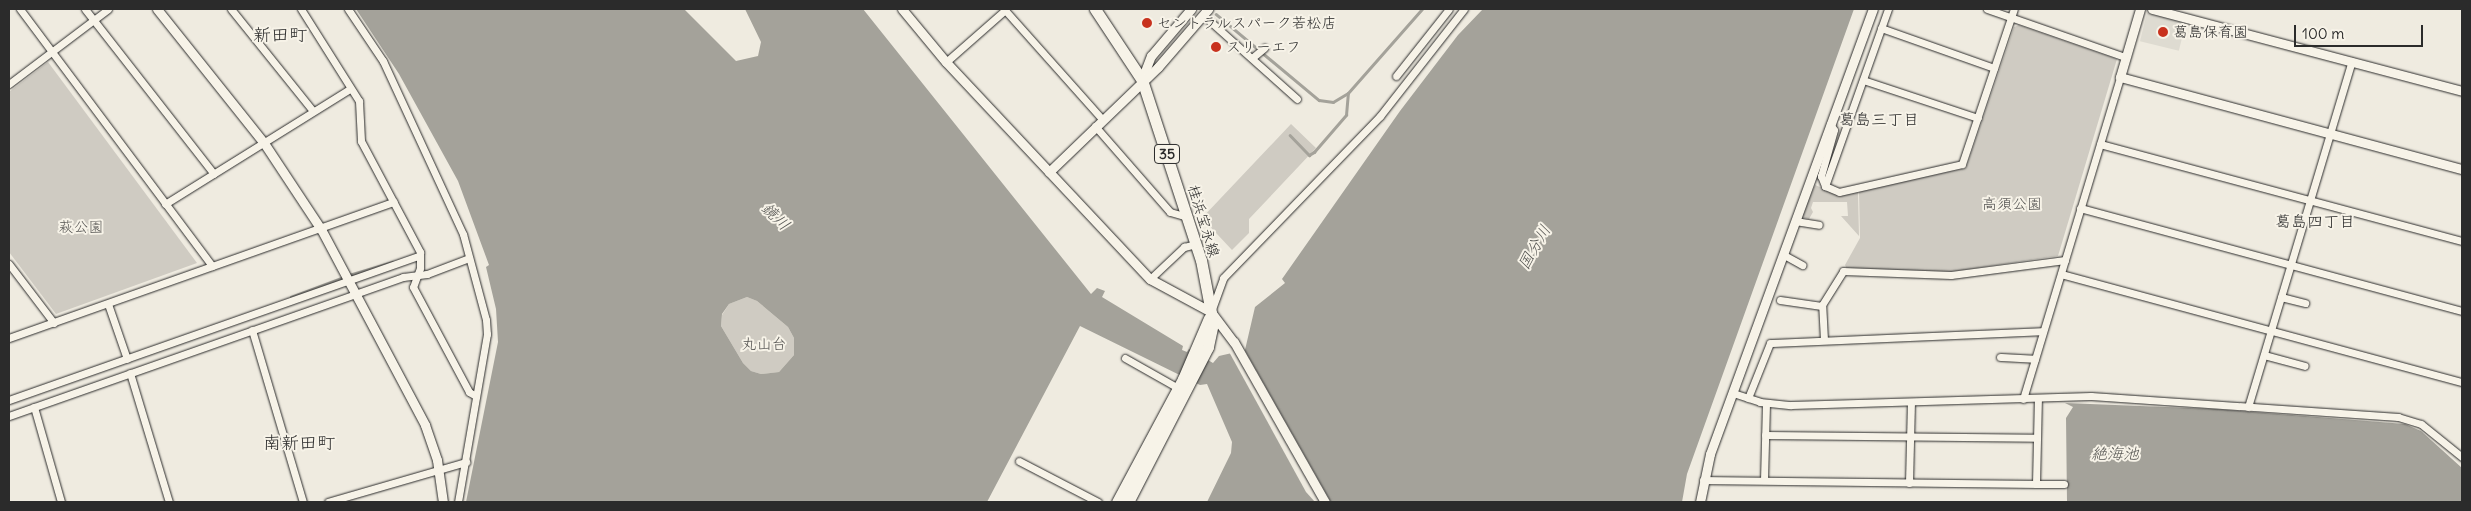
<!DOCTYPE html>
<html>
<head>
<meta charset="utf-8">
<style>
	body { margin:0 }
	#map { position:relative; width:2471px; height:511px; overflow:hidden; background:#efebe0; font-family:Delius,"Klee One",sans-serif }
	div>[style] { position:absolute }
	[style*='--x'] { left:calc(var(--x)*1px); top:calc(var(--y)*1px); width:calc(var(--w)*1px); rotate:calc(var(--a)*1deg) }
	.built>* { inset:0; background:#dedbd1; transform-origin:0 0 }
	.green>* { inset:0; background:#cfcbc2 }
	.water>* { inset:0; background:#a4a29a }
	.pier>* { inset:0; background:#efebe0 }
	.stream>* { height:2.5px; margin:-1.25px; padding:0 1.25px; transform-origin:1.25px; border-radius:1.25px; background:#a4a29a }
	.roads { filter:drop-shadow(0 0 1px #2b2b2b) drop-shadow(0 0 1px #2b2b2b) }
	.minor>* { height:7px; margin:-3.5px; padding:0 3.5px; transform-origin:3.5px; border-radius:3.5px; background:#f7f3e8 }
	.tertiary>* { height:9px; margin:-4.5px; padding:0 4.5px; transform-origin:4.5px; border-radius:4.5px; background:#f7f3e8 }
	.primary>* { height:11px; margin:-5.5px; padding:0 5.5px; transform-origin:5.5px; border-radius:5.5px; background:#f7f3e8 }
	.dots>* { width:14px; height:14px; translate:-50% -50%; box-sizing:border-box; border:2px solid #f7f3e8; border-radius:50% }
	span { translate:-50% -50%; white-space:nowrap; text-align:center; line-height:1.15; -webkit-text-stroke:4px #f7f3e8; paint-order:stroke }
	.shield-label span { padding:1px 4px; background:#f7f3e8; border:1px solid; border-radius:4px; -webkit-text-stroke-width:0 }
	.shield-label { font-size:14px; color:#2b2b2b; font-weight:700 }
	.poi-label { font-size:15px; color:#2b2b2b }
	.left { translate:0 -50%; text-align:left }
	.park-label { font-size:15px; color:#545351 }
	.street-label { font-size:15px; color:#2b2b2b }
	.neighbourhood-label { font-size:16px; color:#2b2b2b }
	.water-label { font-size:16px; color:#555552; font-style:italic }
	.quarter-label { font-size:18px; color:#2b2b2b }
	.frame { position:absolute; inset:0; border:10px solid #2b2b2b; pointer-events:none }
	.scale { position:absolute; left:2294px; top:25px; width:129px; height:22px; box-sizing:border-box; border:2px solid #2b2b2b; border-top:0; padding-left:6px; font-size:15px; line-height:18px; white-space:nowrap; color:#2b2b2b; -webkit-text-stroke:4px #f7f3e8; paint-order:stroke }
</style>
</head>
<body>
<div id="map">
	<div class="built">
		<i style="left:2147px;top:13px;width:40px;height:29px;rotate:14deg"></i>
	</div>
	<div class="green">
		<i style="clip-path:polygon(2019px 25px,2117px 59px,2058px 256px,1950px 272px,1847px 269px,1845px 265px,1860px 238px,1859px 191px,1966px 168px,2014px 27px)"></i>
		<i style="clip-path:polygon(48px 62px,197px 263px,56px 314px,9px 252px,9px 92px)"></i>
		<i style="clip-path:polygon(1291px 124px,1316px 148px,1249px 219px,1249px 233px,1232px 250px,1202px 218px)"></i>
		<i style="clip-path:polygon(1815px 185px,1840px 195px,1858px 192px,1859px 236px,1841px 216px,1848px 216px,1847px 202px,1813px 202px,1811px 208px,1813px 212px,1809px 219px,1801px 217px)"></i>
		<i style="clip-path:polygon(747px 297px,757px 301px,788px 327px,794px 338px,794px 355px,779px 372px,761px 374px,751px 371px,743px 363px,721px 326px,722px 315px,729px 304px)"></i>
	</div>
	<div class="water">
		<i style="clip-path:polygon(evenodd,356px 9px,684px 9px,736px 61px,758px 56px,761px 42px,745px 9px,863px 9px,1091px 294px,1097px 288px,1105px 291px,1102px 297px,1183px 346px,1182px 350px,1187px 352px,1189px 349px,1213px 363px,1219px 356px,1245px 350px,1255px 307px,1285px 283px,1282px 279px,1400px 111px,1458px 35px,1483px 9px,1854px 9px,1687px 474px,1682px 502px,1207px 502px,1231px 453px,1232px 442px,1207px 384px,1200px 385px,1080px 326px,987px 502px,466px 502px,498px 342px,496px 309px,486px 267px,489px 265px,458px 181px,399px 74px,356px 9px,747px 297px,757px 301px,788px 327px,794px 338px,794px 355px,779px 372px,761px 374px,751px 371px,743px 363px,721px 326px,722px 314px,729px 304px,747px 297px)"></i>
		<i style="clip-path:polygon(2065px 403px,2215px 409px,2405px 424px,2421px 431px,2462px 468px,2462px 502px,2067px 502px,2066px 418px,2073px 407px)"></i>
	</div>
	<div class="pier">
		<i style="clip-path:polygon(1243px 347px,1331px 502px,1315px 502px,1306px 492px,1228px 350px)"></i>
	</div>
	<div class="stream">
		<i style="--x:1216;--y:14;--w:134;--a:39.9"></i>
		<i style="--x:1319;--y:100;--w:14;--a:8"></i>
		<i style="--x:1333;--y:102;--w:17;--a:-31"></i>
		<i style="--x:1348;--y:93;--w:112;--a:-48.6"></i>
		<i style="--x:1290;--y:135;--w:28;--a:46"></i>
		<i style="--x:1309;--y:155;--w:6;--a:-31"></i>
		<i style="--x:1314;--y:152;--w:49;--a:-49.1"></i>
		<i style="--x:1346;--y:115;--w:21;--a:-85"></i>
		<i style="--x:349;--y:275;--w:45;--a:-16.8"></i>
		<i style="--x:291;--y:297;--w:57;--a:-20.7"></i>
	</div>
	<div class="roads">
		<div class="minor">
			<i style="--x:20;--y:9;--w:321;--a:53.2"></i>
			<i style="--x:85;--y:9;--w:209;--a:52"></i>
			<i style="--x:231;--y:9;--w:131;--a:51.2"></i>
			<i style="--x:301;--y:9;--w:109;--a:57.8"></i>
			<i style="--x:359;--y:101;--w:40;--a:87.1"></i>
			<i style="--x:361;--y:141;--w:126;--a:62"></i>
			<i style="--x:420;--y:252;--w:16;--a:90"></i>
			<i style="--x:420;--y:268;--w:20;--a:110"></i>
			<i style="--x:413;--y:287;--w:119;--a:61.9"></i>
			<i style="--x:469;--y:392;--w:8;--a:30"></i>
			<i style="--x:348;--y:9;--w:63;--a:56.1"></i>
			<i style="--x:383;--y:61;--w:191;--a:65.2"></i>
			<i style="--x:463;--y:234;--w:89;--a:75"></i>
			<i style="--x:486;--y:320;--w:14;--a:86"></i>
			<i style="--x:487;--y:334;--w:170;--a:99.8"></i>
			<i style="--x:1004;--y:9;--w:147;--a:48.3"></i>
			<i style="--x:1987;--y:9;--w:146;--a:19.2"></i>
			<i style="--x:1203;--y:15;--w:126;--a:41.8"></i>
			<i style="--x:1881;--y:28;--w:120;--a:19.5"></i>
			<i style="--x:1252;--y:58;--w:16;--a:-40"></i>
			<i style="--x:946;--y:62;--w:79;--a:-41.4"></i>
			<i style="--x:1396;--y:76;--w:85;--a:-51.7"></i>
			<i style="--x:1863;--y:80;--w:121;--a:18.3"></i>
			<i style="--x:9;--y:84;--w:124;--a:-37.1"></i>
			<i style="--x:1830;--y:124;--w:7;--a:56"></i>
			<i style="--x:1834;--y:130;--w:48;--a:105.8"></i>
			<i style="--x:1821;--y:176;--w:11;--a:68"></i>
			<i style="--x:1825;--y:186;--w:15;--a:23"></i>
			<i style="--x:1839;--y:192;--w:126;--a:-12.8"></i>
			<i style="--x:1962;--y:164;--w:163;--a:-71.5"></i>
			<i style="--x:1095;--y:126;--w:114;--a:48.9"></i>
			<i style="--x:1170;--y:212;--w:19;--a:16"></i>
			<i style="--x:2100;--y:144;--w:375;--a:15"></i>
			<i style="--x:1825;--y:186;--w:188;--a:-70.4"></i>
			<i style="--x:165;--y:204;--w:218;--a:-31.9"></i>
			<i style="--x:2080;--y:208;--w:396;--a:15.1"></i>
			<i style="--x:1795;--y:221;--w:24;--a:9"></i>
			<i style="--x:1784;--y:255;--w:21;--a:29"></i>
			<i style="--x:9;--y:264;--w:74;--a:52.7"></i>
			<i style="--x:2061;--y:274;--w:415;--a:15.1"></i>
			<i style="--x:1150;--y:279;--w:47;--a:-43.3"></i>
			<i style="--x:1184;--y:247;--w:12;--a:-14"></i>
			<i style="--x:2281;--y:297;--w:25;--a:14"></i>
			<i style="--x:1780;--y:300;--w:42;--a:8.1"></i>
			<i style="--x:108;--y:304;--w:58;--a:70.9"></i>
			<i style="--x:1212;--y:309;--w:33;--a:-70"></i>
			<i style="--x:1223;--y:278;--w:226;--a:-45.9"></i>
			<i style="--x:1380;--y:116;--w:136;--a:-51.9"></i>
			<i style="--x:252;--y:330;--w:179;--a:73.5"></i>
			<i style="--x:9;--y:338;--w:408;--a:-19.5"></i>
			<i style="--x:1824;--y:340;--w:35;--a:-93"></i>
			<i style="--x:1822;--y:305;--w:40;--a:-58"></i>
			<i style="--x:1843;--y:271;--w:108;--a:2.1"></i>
			<i style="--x:1951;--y:275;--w:115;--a:-7.5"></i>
			<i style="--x:2264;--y:355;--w:42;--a:15"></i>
			<i style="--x:2000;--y:357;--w:35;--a:3"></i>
			<i style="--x:1125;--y:358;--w:63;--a:29.4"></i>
			<i style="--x:130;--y:373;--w:135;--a:73.2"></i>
			<i style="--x:1733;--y:393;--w:28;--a:18"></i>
			<i style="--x:1760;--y:402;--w:31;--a:6"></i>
			<i style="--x:1791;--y:405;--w:300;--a:-1.7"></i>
			<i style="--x:2091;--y:396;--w:308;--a:3.9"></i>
			<i style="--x:2398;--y:417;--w:24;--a:17"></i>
			<i style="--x:2421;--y:424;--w:53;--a:38.8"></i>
			<i style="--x:1748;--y:398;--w:59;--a:-68.2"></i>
			<i style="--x:1770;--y:343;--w:273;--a:-2.5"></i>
			<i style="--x:2023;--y:399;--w:336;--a:-73.2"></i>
			<i style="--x:9;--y:400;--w:434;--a:-19.4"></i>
			<i style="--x:34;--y:407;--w:99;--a:74.1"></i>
			<i style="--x:2248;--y:407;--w:361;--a:-73.3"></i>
			<i style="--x:9;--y:416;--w:367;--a:-19.4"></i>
			<i style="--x:355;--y:294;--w:51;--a:-19.5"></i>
			<i style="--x:403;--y:277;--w:24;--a:-7"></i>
			<i style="--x:427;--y:274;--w:45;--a:-20.9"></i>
			<i style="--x:1765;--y:435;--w:272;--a:0.6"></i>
			<i style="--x:1019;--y:461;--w:89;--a:27.4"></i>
			<i style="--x:1703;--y:480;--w:333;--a:0.7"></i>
			<i style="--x:2036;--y:484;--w:85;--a:-88.7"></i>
			<i style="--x:1764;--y:480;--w:77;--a:-88.5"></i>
			<i style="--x:1909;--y:483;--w:81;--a:-88.6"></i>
			<i style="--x:2036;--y:484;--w:28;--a:0"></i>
			<i style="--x:328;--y:502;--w:144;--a:-16.2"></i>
		</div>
		<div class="tertiary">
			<i style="--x:157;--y:9;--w:171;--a:51.4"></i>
			<i style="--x:264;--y:143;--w:103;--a:56.5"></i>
			<i style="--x:321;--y:229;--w:222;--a:62"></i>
			<i style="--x:425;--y:425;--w:37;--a:71"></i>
			<i style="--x:437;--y:460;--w:42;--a:81.9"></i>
			<i style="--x:902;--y:9;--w:69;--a:50.3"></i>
			<i style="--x:946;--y:62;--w:298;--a:46.8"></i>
			<i style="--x:1150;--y:279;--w:69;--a:28.4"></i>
			<i style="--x:1211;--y:312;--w:38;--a:53"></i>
			<i style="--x:1234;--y:342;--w:184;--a:60.4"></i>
			<i style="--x:2140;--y:9;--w:71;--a:106.4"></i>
			<i style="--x:2120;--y:77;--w:354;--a:15.1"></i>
			<i style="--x:2152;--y:9;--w:321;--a:14.8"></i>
			<i style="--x:1142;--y:79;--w:25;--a:-69"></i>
			<i style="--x:1151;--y:56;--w:62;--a:-49.6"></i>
			<i style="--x:1049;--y:172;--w:151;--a:-43.9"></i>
			<i style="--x:1158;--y:67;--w:77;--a:-49.2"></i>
			<i style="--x:1700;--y:502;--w:49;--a:-78.2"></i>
			<i style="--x:1710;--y:454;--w:474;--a:-69.9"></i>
		</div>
		<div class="primary">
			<i style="--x:1095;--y:9;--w:85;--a:56.5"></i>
			<i style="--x:1142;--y:80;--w:189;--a:71.9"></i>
			<i style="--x:1201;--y:260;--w:64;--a:79.2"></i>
			<i style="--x:1213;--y:323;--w:25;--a:102"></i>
			<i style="--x:1208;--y:347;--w:174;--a:117.3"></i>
			<i style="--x:1117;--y:502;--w:140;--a:-61.8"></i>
			<i style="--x:1183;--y:379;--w:66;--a:-66.9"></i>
		</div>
	</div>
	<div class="dots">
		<i style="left:1147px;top:23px;background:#c8321e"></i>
		<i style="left:2163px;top:32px;background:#c8321e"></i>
		<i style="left:1216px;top:47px;background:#c8321e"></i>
	</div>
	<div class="shield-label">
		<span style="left:1167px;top:154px">35</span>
	</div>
	<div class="poi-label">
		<span class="left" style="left:1157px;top:23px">セントラルスパーク若松店</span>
		<span class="left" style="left:2173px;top:32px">葛島保育園</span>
		<span class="left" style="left:1226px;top:47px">スリーエフ</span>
	</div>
	<div class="park-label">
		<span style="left:2012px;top:204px">高須公園</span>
		<span style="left:81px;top:227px">萩公園</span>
		<span style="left:764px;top:344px">丸山台</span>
	</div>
	<div class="street-label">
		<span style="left:1204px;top:221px;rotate:73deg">桂浜宝永線</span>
	</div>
	<div class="neighbourhood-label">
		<span style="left:1879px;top:119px">葛島三丁目</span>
		<span style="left:2315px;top:221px">葛島四丁目</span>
	</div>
	<div class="water-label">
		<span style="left:776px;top:216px;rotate:44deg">鏡川</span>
		<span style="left:1534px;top:247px;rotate:-60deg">国分川</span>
		<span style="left:2115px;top:453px">絶海池</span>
	</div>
	<div class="quarter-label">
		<span style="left:280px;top:35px">新田町</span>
		<span style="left:299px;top:443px">南新田町</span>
	</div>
	<div class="frame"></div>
	<div class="scale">100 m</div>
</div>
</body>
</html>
